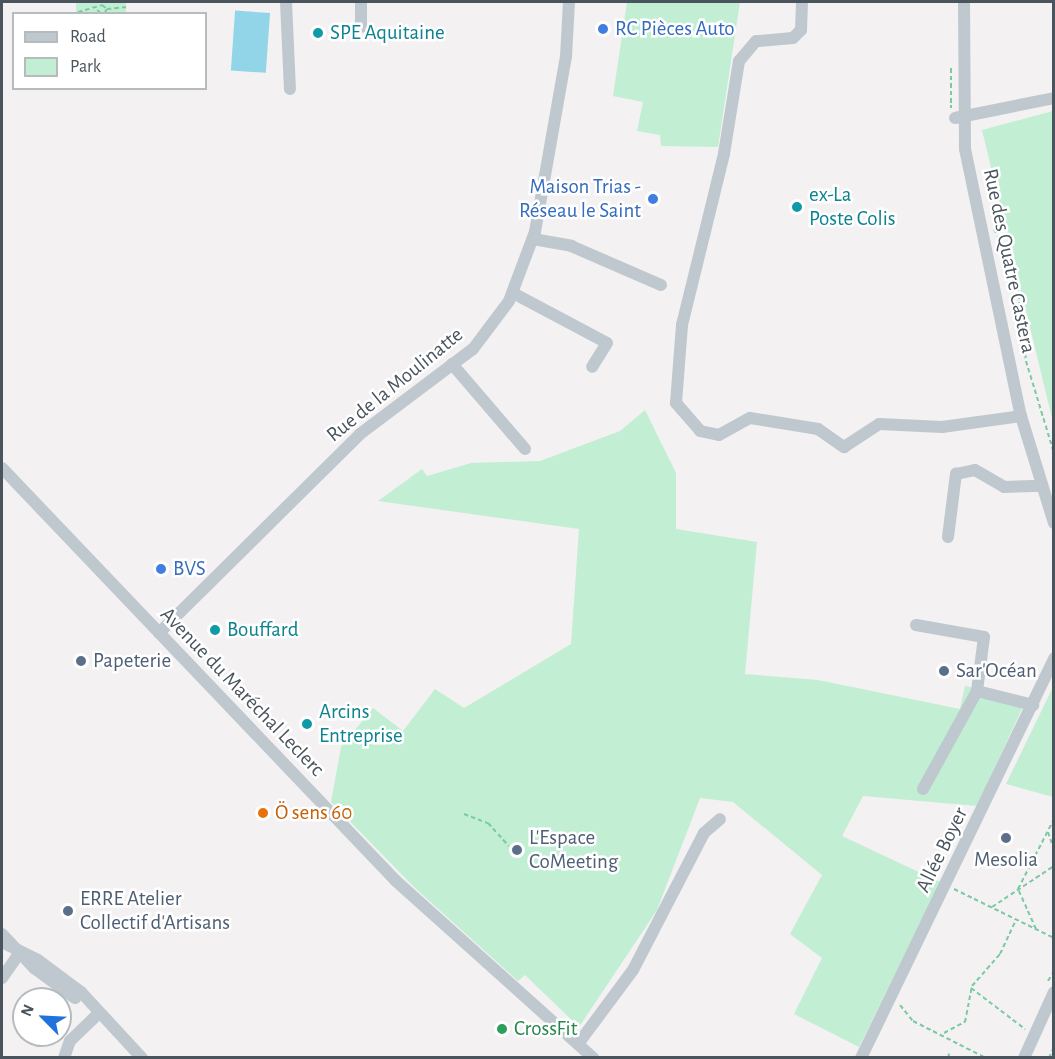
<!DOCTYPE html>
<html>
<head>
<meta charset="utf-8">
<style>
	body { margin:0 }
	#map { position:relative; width:1055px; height:1059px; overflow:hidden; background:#f3f1f1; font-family:"Alegreya Sans",sans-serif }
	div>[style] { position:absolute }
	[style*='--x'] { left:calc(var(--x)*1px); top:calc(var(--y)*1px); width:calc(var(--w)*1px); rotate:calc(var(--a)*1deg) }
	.green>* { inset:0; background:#c2eed4; transform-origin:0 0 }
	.water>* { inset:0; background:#92d5e8; transform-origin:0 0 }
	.path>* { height:2px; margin-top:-1px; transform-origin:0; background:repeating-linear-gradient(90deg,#7ccaa4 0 4.5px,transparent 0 7.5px) }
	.minor>* { height:12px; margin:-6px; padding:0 6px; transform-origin:6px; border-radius:6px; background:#bfc8cf }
	.dots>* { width:16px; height:16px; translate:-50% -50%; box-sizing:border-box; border:3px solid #fff; border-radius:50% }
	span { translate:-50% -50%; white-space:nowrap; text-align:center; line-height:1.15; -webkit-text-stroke:5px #fff; paint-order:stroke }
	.shop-label { font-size:21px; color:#366cbe }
	.left { translate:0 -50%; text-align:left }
	.right { translate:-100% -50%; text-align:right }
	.culture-label { font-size:21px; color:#0d838f }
	.street-label { font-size:21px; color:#49545d }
	.service-label { font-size:21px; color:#4e5e75 }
	.food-label { font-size:21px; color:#c56008 }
	.leisure-label { font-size:21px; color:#27864d }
	.frame { position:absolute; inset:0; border:3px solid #49545d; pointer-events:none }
	.legend { position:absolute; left:12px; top:12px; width:195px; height:78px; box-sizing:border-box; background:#fff; border:2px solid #b6bbbe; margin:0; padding:8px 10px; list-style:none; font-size:18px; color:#49545d }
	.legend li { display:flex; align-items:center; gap:12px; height:30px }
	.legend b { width:30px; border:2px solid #b6bbbe }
	.north { position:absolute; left:12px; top:987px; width:60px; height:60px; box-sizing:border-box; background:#fff; border:2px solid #b6bbbe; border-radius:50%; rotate:294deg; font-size:16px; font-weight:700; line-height:24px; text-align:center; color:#49545d }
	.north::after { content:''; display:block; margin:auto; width:21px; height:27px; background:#2371db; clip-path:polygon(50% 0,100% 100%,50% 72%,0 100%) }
</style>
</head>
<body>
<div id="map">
	<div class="green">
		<i style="left:76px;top:2px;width:50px;height:11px"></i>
		<i style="clip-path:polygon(627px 2px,740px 2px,718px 147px,661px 146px,660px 135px,637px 131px,643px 102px,613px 96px)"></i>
		<i style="clip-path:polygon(1053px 111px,1054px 111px,1053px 422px,982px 130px)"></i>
		<i style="clip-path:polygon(645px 410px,676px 473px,676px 529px,757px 542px,745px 674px,818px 680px,960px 709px,965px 686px,1027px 698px,977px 806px,863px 796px,842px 836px,940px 882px,859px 1047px,794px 1014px,822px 958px,790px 934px,822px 875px,733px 802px,700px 798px,657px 910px,579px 1027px,525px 975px,518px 981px,415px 888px,331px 802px,341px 747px,373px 708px,403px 731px,435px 689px,464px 708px,571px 644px,579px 529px,378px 501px,422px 469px,427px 476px,471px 463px,540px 461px,620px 431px)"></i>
		<i style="clip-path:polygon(1053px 687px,1054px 687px,1053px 797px,1006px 784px)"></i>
	</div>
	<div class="water">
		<i style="left:270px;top:13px;width:60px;height:35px;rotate:94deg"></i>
	</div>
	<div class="path">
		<i style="--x:107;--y:9;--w:20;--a:-6"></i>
		<i style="--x:97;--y:10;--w:6;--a:39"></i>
		<i style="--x:78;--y:12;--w:25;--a:-16"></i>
		<i style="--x:102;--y:5;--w:6;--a:39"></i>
		<i style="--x:107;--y:9;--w:6;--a:121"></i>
		<i style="--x:951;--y:68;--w:40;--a:90"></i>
		<i style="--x:994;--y:229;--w:48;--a:62.9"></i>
		<i style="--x:1016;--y:272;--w:90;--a:83.6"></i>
		<i style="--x:1026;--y:361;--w:96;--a:73.1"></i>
		<i style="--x:464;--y:814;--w:26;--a:21"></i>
		<i style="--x:488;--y:823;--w:31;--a:48"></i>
		<i style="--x:1048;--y:832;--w:18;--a:71"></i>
		<i style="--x:954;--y:889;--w:111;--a:26.1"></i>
		<i style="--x:992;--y:907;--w:74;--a:-33.5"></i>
		<i style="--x:1036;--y:929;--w:44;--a:-114.2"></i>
		<i style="--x:1018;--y:889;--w:79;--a:-62.8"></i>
		<i style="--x:1048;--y:981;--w:12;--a:-59"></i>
		<i style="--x:971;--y:988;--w:68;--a:37.2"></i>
		<i style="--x:900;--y:1005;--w:21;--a:51"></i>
		<i style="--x:913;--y:1021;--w:82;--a:26.9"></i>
		<i style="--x:944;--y:1033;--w:24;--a:-28"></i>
		<i style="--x:965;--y:1022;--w:37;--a:-79"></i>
		<i style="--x:972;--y:986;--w:43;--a:-48.8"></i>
		<i style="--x:1000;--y:954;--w:38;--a:-65"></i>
		<i style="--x:948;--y:1058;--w:7;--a:-74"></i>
		<i style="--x:1049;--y:1058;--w:12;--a:-66"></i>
	</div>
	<div class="minor">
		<i style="--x:286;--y:2;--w:87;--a:87.4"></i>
		<i style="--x:361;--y:2;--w:25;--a:90"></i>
		<i style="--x:802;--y:2;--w:28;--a:92"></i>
		<i style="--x:801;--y:30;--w:11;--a:135"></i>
		<i style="--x:793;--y:38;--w:37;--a:175"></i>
		<i style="--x:756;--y:41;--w:26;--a:130"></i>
		<i style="--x:739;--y:61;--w:94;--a:99.2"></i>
		<i style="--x:724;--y:154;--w:176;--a:103.8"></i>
		<i style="--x:682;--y:325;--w:78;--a:94.4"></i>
		<i style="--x:676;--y:403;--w:37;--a:49"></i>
		<i style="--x:700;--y:431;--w:19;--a:12"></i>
		<i style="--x:719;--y:435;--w:35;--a:-29"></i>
		<i style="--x:750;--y:418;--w:69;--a:9.2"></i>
		<i style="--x:818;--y:429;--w:32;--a:35"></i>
		<i style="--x:844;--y:447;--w:42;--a:-33.3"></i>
		<i style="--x:879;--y:424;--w:63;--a:2.7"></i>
		<i style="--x:942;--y:427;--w:80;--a:-7.9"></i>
		<i style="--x:964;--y:2;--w:147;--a:89.6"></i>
		<i style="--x:965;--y:149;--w:273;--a:78.2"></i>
		<i style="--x:1021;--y:416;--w:112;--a:72.9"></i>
		<i style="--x:955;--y:118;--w:101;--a:-11.4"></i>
		<i style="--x:533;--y:239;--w:39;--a:10"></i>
		<i style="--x:571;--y:246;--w:98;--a:23.4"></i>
		<i style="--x:513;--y:293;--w:106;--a:28"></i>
		<i style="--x:607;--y:343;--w:28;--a:122"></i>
		<i style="--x:452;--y:364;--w:112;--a:49.3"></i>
		<i style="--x:2;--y:468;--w:571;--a:46.35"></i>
		<i style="--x:396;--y:881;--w:265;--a:41.9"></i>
		<i style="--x:948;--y:537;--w:64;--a:-82.8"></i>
		<i style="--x:956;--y:474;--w:19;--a:-12"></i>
		<i style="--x:975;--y:470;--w:34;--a:30"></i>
		<i style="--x:1004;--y:487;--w:38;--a:-2"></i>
		<i style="--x:916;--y:625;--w:69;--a:10"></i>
		<i style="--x:984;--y:637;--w:54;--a:97.4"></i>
		<i style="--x:159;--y:633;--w:283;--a:-44.7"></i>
		<i style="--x:360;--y:434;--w:141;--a:-37"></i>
		<i style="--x:473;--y:349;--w:60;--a:-53.1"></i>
		<i style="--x:509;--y:301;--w:74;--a:-69.4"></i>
		<i style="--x:535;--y:232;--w:178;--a:-80"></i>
		<i style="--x:566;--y:57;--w:55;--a:-86.9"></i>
		<i style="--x:923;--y:789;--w:112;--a:-61.1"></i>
		<i style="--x:977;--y:691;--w:58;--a:14"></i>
		<i style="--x:2;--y:934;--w:47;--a:46.7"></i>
		<i style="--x:34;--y:968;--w:51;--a:36.2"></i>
		<i style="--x:2;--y:942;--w:40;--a:26.6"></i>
		<i style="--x:38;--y:960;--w:54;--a:36.7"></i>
		<i style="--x:81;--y:992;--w:90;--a:47.3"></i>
		<i style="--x:2;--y:978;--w:32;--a:-55"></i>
		<i style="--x:578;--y:1044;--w:92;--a:-53.4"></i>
		<i style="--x:633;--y:970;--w:154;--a:-62.6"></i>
		<i style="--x:704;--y:833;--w:21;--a:-41"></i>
		<i style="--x:64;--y:1058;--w:18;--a:-71"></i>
		<i style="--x:70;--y:1041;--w:35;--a:-44"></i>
		<i style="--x:861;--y:1058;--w:444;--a:-64.2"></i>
		<i style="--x:1024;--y:1058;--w:72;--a:-65.6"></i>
	</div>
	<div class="dots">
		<i style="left:603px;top:29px;background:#3f7fe0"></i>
		<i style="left:318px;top:33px;background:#0f9aa8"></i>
		<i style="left:653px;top:199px;background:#3f7fe0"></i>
		<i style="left:797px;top:207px;background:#0f9aa8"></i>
		<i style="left:161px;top:569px;background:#3f7fe0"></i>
		<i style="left:215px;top:630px;background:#0f9aa8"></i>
		<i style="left:81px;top:661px;background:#5c6f8a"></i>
		<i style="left:944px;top:671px;background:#5c6f8a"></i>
		<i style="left:307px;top:724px;background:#0f9aa8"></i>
		<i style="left:263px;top:813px;background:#e8710a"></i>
		<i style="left:1006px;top:838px;background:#5c6f8a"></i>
		<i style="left:517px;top:850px;background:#5c6f8a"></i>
		<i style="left:68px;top:911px;background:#5c6f8a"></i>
		<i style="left:502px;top:1029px;background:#2e9e5b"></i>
	</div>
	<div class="shop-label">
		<span class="left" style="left:615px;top:29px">RC Pièces Auto</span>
		<span class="right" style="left:641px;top:199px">Maison Trias -<br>Réseau le Saint</span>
		<span class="left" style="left:173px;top:569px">BVS</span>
	</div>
	<div class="culture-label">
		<span class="left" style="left:330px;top:33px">SPE Aquitaine</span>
		<span class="left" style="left:809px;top:207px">ex-La<br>Poste Colis</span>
		<span class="left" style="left:227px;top:630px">Bouffard</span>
		<span class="left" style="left:319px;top:724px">Arcins<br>Entreprise</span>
	</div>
	<div class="street-label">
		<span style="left:1009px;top:261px;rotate:78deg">Rue des Quatre Castera</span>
		<span style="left:395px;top:385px;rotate:-39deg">Rue de la Moulinatte</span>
		<span style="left:242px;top:692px;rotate:46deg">Avenue du Maréchal Leclerc</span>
		<span style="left:942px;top:850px;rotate:-64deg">Allée Boyer</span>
	</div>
	<div class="service-label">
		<span class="left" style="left:93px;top:661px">Papeterie</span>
		<span class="left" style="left:956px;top:671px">Sar'Océan</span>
		<span class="left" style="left:529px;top:850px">L'Espace<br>CoMeeting</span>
		<span style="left:1006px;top:860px">Mesolia</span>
		<span class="left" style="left:80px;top:911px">ERRE Atelier<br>Collectif d'Artisans</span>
	</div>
	<div class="food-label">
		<span class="left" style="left:275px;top:813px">Ö sens 60</span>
	</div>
	<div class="leisure-label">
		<span class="left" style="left:514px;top:1029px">CrossFit</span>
	</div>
	<div class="frame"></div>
	<ul class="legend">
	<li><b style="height:8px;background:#bfc8cf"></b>Road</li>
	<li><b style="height:16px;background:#c2eed4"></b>Park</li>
	</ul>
	<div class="north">N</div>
</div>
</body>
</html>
